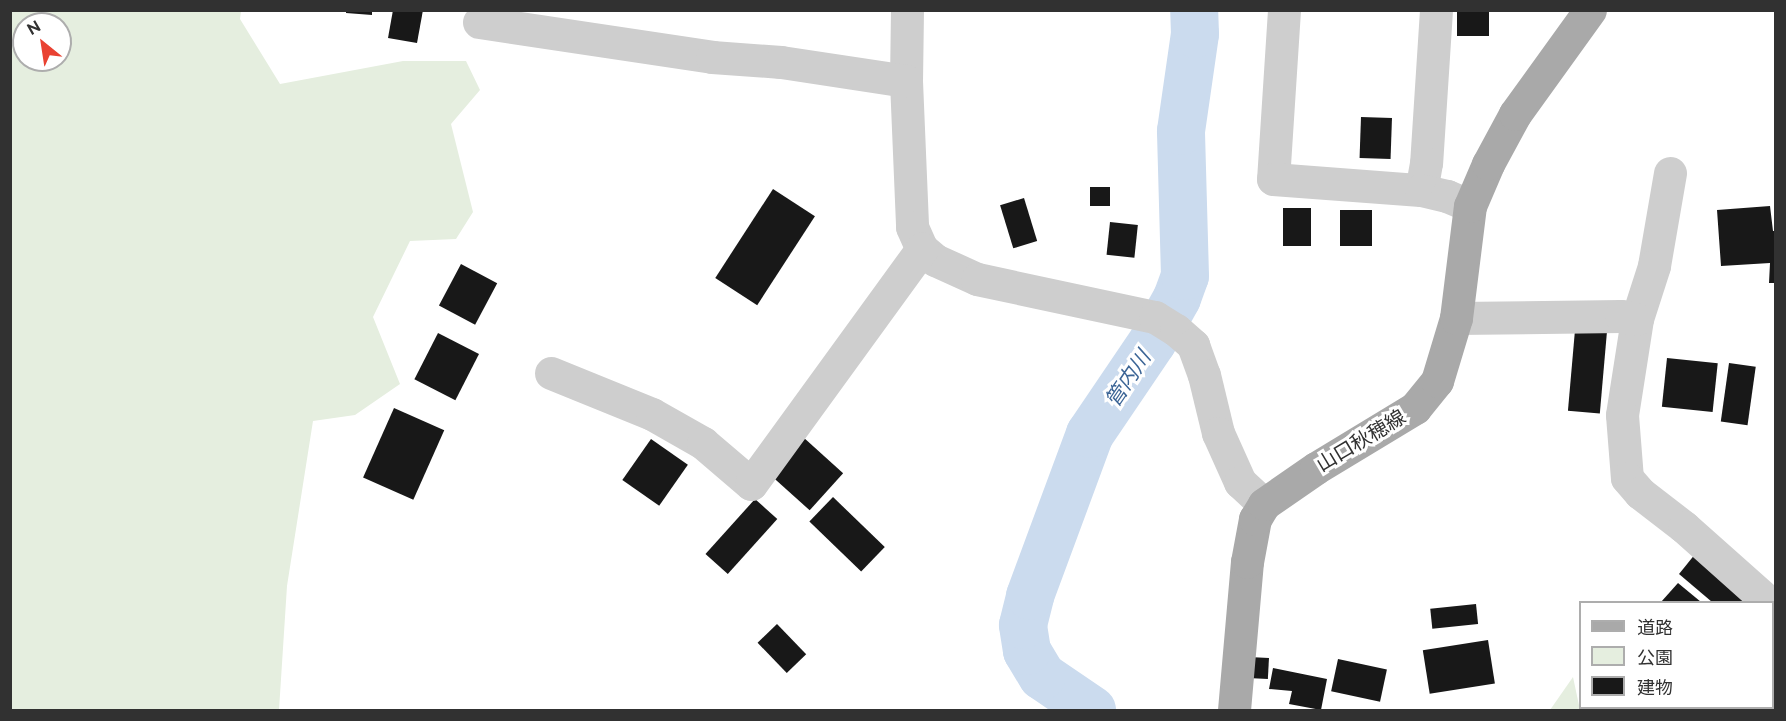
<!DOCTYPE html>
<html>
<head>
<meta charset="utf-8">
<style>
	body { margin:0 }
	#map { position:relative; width:1786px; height:721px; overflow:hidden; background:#fff; font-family:Raleway,"Noto Sans JP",sans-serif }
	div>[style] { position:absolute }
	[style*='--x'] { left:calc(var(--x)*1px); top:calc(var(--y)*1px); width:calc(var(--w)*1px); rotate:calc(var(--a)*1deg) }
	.green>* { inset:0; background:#e5eedf }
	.river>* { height:48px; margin:-24px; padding:0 24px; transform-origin:24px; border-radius:24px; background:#cbdbee }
	.building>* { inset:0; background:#181818; transform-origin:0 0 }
	.minor>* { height:33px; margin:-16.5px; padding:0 16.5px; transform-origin:16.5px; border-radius:16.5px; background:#cecece }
	.major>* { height:33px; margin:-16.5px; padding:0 16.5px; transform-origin:16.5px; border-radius:16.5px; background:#a9a9a9 }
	span { translate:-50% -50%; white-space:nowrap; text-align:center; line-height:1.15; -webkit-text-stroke:6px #fff; paint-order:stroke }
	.street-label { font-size:20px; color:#313131 }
	.water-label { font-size:21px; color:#3c6596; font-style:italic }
	.frame { position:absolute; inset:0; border:12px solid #313131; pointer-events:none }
	.legend { position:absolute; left:1579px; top:601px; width:195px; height:108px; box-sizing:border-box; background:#fff; border:2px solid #adadad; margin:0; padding:8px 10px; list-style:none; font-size:18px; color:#313131 }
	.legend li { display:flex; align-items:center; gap:12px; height:30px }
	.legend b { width:30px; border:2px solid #adadad }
	.north { position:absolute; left:12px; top:12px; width:60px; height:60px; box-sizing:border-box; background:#fff; border:2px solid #adadad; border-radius:50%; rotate:330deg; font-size:16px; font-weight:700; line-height:24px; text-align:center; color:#313131 }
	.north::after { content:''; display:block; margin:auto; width:21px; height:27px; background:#e94232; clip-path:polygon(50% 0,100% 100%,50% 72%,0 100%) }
</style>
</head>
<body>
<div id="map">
	<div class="green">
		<i style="clip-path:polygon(evenodd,10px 11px,241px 11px,240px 19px,280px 84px,403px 61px,466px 61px,480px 90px,451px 124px,473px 212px,456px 239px,410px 241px,373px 317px,400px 384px,355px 415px,313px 421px,287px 586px,279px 710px,11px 710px,10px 11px,24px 24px,60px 24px,60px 60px,24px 60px,24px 24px)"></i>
		<i style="clip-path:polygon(1573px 677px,1580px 710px,1550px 710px)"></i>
	</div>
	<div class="river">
		<i style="--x:1092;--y:710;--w:60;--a:-145.8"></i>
		<i style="--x:1042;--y:676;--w:29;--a:-121"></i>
		<i style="--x:1027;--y:651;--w:26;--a:-99"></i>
		<i style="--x:1023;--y:625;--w:30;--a:-76"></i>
		<i style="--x:1030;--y:596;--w:173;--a:-69.7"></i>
		<i style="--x:1090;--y:434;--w:112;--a:-55.9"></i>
		<i style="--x:1153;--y:341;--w:49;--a:-60.8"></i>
		<i style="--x:1177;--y:298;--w:23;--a:-70"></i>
		<i style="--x:1185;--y:276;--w:145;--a:-91.6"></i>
		<i style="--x:1181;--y:131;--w:98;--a:-81.8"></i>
		<i style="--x:1195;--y:34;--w:24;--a:-92"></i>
	</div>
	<div class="building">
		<i style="clip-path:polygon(346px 10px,372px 10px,372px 15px,346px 13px)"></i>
		<i style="clip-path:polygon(393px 10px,423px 10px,417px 43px,388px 38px)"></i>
		<i style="left:1457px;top:10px;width:32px;height:26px"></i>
		<i style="left:1361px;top:117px;width:31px;height:41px;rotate:2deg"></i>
		<i style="left:1110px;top:187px;width:19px;height:20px;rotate:90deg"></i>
		<i style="left:773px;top:189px;width:50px;height:106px;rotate:33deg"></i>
		<i style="left:1024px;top:198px;width:45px;height:25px;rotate:73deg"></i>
		<i style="clip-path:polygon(1770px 206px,1773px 231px,1776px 231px,1776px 283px,1769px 283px,1770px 263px,1721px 266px,1717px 210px)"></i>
		<i style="left:1283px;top:208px;width:28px;height:38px"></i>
		<i style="left:1340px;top:210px;width:32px;height:36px"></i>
		<i style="left:1110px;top:222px;width:28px;height:33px;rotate:6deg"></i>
		<i style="left:461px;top:264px;width:41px;height:47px;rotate:28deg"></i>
		<i style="left:1575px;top:330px;width:32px;height:81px;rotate:5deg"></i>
		<i style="left:438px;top:333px;width:46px;height:52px;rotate:27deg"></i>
		<i style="left:1667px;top:358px;width:51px;height:49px;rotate:6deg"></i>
		<i style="left:1729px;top:363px;width:27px;height:59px;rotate:8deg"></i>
		<i style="left:394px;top:408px;width:55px;height:76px;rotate:24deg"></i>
		<i style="left:803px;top:437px;width:54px;height:50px;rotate:42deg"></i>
		<i style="left:651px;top:439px;width:45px;height:50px;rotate:35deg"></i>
		<i style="left:833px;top:497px;width:72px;height:34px;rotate:44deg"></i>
		<i style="left:755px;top:499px;width:30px;height:74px;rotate:42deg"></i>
		<i style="clip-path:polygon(1696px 553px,1746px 602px,1712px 602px,1679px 574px)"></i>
		<i style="clip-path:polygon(1678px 583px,1701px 602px,1661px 602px)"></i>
		<i style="left:1476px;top:604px;width:20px;height:46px;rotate:84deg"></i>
		<i style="left:777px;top:624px;width:42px;height:27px;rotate:46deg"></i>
		<i style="left:1488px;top:640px;width:44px;height:66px;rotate:81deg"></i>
		<i style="left:1249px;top:657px;width:20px;height:21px;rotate:3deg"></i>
		<i style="left:1338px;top:659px;width:50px;height:33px;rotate:12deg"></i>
		<i style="clip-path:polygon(1273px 668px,1327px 679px,1321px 710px,1289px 704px,1292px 691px,1269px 689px)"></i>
	</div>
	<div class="minor">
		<i style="--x:907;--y:10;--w:71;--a:90.8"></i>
		<i style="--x:906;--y:81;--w:146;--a:87.6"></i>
		<i style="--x:912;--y:227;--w:24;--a:66"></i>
		<i style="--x:922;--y:249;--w:17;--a:40"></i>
		<i style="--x:935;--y:260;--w:46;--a:24.3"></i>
		<i style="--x:977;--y:279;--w:182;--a:12.1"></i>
		<i style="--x:1155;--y:317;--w:25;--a:32"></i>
		<i style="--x:1176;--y:330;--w:23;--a:41"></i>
		<i style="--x:1193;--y:345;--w:32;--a:70"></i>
		<i style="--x:1204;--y:375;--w:60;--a:76.4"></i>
		<i style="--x:1218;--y:433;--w:54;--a:65.8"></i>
		<i style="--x:1240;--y:482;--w:33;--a:43"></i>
		<i style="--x:1284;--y:10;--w:169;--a:93.7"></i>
		<i style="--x:1273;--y:179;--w:148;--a:4.3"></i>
		<i style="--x:1436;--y:10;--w:153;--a:93.7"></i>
		<i style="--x:1426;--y:163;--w:27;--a:100"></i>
		<i style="--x:1421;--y:190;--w:27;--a:13"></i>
		<i style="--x:1447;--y:196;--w:25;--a:23"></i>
		<i style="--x:479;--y:22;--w:236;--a:8.5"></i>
		<i style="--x:712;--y:57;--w:69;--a:4.1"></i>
		<i style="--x:781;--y:62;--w:126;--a:8.6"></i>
		<i style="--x:1670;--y:173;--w:94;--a:99.8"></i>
		<i style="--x:1654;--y:266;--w:56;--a:107.8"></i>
		<i style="--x:1637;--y:319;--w:97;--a:98.9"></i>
		<i style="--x:1622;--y:415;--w:63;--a:85.5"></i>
		<i style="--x:1627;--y:478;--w:20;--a:49"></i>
		<i style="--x:1640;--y:493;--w:56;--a:37.7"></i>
		<i style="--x:1684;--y:527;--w:110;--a:41.7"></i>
		<i style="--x:1456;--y:318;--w:165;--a:-0.7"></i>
		<i style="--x:1621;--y:316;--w:16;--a:11"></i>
		<i style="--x:551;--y:373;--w:109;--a:22.1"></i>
		<i style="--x:652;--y:414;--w:59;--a:29.6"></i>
		<i style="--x:703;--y:443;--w:63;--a:40.5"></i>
		<i style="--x:751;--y:484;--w:291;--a:-54"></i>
	</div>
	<div class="major">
		<i style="--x:1234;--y:710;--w:149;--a:-85"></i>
		<i style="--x:1247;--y:562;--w:44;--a:-79.5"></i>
		<i style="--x:1255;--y:519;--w:17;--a:-59"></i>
		<i style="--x:1264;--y:504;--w:63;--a:-34.7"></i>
		<i style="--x:1316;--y:468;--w:116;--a:-31.2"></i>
		<i style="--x:1415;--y:408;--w:35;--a:-51"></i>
		<i style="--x:1437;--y:381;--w:66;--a:-73.2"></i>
		<i style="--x:1456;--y:318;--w:113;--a:-82.9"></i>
		<i style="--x:1470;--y:206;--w:46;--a:-66.8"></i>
		<i style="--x:1488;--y:164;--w:57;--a:-61.6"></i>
		<i style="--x:1515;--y:114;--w:128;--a:-54.2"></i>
	</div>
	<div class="street-label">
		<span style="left:1361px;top:441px;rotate:-31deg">山口秋穂線</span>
	</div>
	<div class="water-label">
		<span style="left:1128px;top:379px;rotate:-56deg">管内川</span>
	</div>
	<div class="frame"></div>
	<ul class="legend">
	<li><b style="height:8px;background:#a9a9a9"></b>道路</li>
	<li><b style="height:16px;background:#e5eedf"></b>公園</li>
	<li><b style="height:16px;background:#181818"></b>建物</li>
	</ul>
	<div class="north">N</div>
</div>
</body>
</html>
